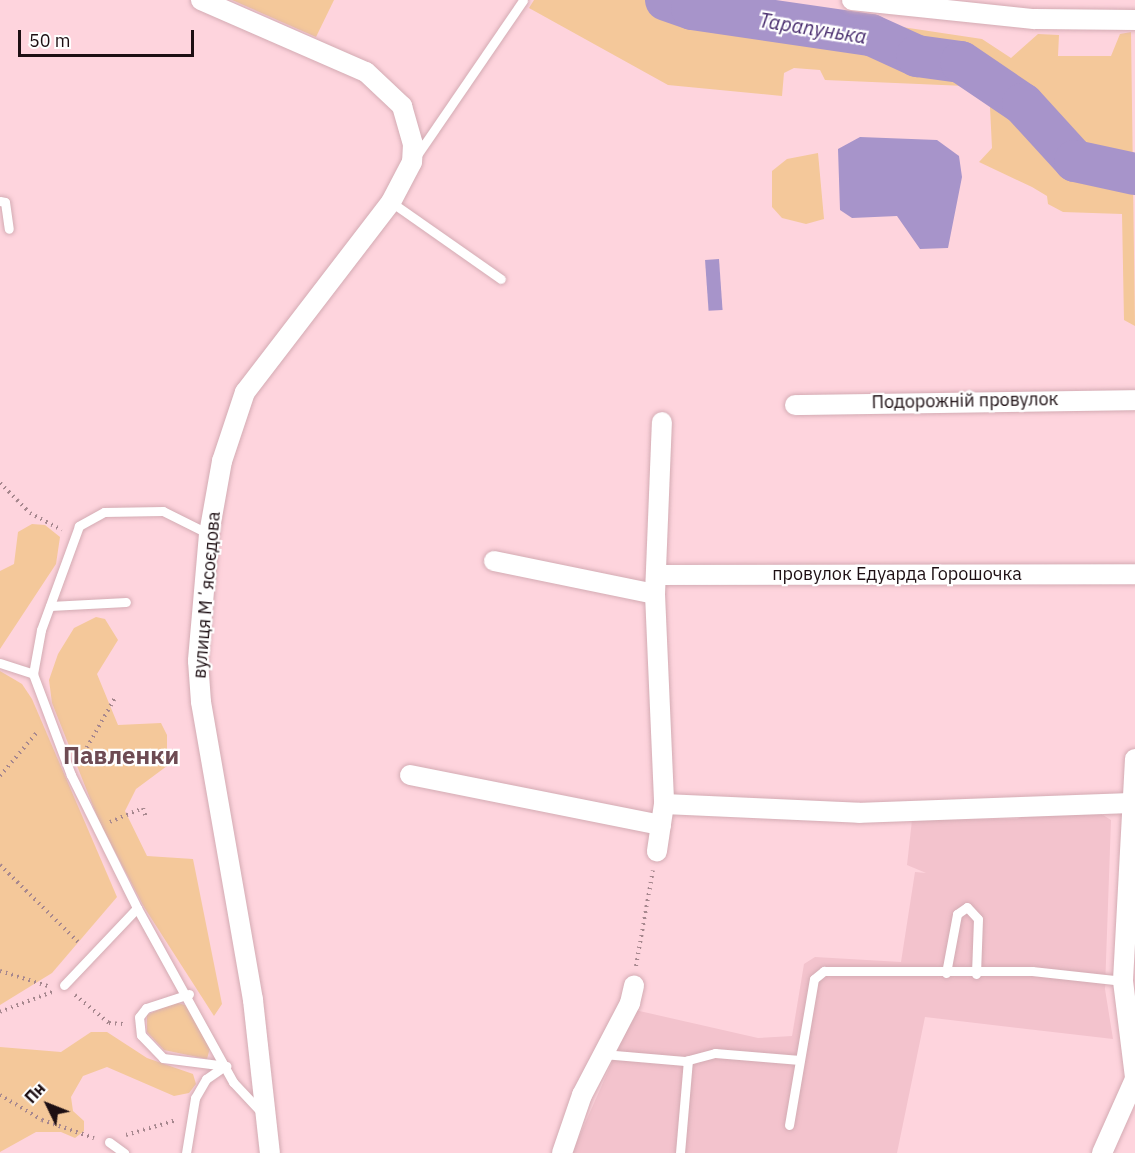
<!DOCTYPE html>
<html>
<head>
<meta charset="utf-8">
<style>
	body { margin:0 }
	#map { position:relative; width:1135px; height:1153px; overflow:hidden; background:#fed4dd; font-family:"IBM Plex Sans",sans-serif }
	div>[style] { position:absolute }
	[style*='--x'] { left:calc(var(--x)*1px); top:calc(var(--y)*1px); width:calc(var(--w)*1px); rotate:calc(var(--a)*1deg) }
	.built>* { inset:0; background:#f3c3cd }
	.green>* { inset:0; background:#f4c89a }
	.water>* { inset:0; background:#a794ca; transform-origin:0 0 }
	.river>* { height:42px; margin:-21px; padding:0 21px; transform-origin:21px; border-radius:21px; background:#a794ca }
	.path>* { height:4px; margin-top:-2px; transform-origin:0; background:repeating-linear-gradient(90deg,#a6878e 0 1.5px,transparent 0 6px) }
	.roads { filter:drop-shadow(0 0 2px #d3abb3) drop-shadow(0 0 2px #d3abb3) }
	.service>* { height:9px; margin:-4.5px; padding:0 4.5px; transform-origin:4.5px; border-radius:4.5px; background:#fff }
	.minor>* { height:20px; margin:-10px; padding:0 10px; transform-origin:10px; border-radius:10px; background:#fff }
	span { translate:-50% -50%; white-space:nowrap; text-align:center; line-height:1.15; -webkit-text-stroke:4.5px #fff; paint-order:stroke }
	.street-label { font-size:18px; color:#1d0f13 }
	.water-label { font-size:20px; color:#472b6d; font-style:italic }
	.district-label { font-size:24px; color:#6d4b53; font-weight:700 }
	.north { position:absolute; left:18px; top:1075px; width:60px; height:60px; -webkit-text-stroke:4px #fff; paint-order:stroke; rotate:313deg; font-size:16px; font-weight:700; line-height:24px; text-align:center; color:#1d0f13 }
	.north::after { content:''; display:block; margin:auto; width:21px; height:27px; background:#1d0f13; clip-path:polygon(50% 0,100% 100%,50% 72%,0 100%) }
	.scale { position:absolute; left:18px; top:30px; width:176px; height:27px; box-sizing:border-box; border:3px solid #1d0f13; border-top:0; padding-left:8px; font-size:18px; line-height:21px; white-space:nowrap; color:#1d0f13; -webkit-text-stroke:4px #fff; paint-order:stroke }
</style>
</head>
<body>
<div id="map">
	<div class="built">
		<i style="clip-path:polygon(1036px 811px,1098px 812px,1111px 820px,1105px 989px,1113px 1039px,925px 1017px,897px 1153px,572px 1153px,635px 1010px,758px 1038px,792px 1036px,804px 964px,815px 957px,901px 962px,915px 872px,926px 873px,907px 865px,912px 820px,1017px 819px)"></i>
	</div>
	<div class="green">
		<i style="clip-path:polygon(232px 0,334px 0,316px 37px)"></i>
		<i style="clip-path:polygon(534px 0,722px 0,982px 39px,1011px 58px,1038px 34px,1059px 35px,1058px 56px,1111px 56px,1120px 34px,1131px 32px,1135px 326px,1124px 320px,1122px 214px,1063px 212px,1048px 204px,1047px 196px,1032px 187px,979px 162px,992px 148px,989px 87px,825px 80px,820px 70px,794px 68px,784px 73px,782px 96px,668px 85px,529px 8px)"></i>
		<i style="clip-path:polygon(818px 153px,824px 219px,806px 224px,782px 218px,772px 207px,772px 171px,787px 159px)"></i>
		<i style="clip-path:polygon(32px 524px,45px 525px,60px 537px,56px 564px,0 649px,0 571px,14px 564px,18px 532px)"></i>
		<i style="clip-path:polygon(96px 617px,105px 619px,118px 640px,97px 674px,118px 725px,161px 723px,167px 735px,167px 766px,136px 789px,125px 811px,147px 856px,193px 859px,222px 1004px,214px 1016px,144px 907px,99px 821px,52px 703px,49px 680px,58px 654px,74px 628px)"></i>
		<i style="clip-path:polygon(0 671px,22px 684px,32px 699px,117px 897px,52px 973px,0 1005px)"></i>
		<i style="clip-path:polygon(175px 1002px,188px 1006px,210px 1048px,207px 1059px,164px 1050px,147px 1032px,147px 1015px)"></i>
		<i style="clip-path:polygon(91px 1032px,107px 1032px,147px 1058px,193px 1074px,196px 1084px,189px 1093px,174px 1096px,107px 1067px,83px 1076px,71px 1097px,73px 1111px,84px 1121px,84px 1131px,75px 1138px,61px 1132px,36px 1132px,0 1152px,0 1047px,61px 1052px)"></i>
	</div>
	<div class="water">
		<i style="clip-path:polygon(860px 137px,937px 140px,959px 156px,962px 177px,948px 248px,920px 249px,897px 216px,852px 218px,840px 210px,838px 149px)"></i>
		<i style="left:719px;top:259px;width:51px;height:14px;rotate:86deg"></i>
	</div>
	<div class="river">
		<i style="--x:666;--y:0;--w:28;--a:19"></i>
		<i style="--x:692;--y:9;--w:181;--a:8.3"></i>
		<i style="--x:871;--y:35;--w:51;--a:24.5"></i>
		<i style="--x:917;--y:56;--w:44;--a:7.8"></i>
		<i style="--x:961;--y:62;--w:75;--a:34.1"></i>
		<i style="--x:1023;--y:104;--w:77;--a:47.6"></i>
		<i style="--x:1075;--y:161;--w:61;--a:12.2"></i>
	</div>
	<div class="path">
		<i style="--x:0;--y:483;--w:42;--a:45"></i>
		<i style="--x:30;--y:513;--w:36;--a:28"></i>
		<i style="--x:81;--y:758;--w:71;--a:-60.6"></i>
		<i style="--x:0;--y:776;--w:59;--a:-49.8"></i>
		<i style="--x:110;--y:822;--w:36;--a:-23"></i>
		<i style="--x:143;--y:808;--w:9;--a:72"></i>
		<i style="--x:0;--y:865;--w:114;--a:44.6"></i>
		<i style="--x:636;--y:966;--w:97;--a:-80"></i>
		<i style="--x:0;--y:971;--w:53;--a:17.4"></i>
		<i style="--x:75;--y:995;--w:44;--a:39.5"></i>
		<i style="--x:109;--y:1023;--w:14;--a:4"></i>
		<i style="--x:0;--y:1012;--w:56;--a:-21"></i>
		<i style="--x:0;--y:1095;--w:49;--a:30.8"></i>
		<i style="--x:42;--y:1120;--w:55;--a:19.1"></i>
		<i style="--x:126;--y:1135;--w:53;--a:-16.4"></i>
	</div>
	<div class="roads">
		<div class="service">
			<i style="--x:415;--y:158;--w:191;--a:-55.6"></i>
			<i style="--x:0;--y:201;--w:5;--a:11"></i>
			<i style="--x:5;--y:202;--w:27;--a:82"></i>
			<i style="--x:391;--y:202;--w:134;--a:35"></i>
			<i style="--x:209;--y:534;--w:51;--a:-153.4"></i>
			<i style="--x:163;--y:511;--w:59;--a:179"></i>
			<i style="--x:104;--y:512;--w:29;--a:151"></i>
			<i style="--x:79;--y:526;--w:111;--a:110.1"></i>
			<i style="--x:41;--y:630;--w:45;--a:100.3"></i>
			<i style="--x:33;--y:674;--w:108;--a:69.4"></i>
			<i style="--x:71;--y:775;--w:148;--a:63.6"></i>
			<i style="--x:137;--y:908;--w:199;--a:61.1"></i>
			<i style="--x:233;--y:1082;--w:42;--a:46.9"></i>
			<i style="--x:50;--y:606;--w:76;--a:-3"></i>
			<i style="--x:0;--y:663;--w:35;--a:18"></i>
			<i style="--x:946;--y:973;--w:60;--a:-79.4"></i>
			<i style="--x:957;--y:914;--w:12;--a:-35"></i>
			<i style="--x:967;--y:907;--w:16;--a:47"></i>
			<i style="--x:978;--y:919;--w:55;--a:92.1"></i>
			<i style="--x:64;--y:985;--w:106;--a:-46.5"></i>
			<i style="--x:189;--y:994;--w:45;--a:162"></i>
			<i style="--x:146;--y:1008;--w:11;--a:128"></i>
			<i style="--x:139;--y:1017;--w:18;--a:84"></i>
			<i style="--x:141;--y:1035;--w:32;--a:46"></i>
			<i style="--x:163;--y:1058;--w:64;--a:7.2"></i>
			<i style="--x:603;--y:1054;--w:82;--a:4.9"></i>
			<i style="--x:685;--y:1061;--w:31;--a:-15"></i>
			<i style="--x:715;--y:1053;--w:85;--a:4.7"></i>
			<i style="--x:789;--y:1125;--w:148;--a:-80.3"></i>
			<i style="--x:814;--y:979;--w:13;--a:-39"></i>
			<i style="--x:824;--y:971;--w:208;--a:0"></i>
			<i style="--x:1032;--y:971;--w:92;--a:6.3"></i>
			<i style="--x:109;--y:1142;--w:19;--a:36"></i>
			<i style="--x:186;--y:1153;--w:56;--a:-80.7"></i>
			<i style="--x:195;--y:1098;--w:22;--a:-60"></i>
			<i style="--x:206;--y:1079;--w:21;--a:-35"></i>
			<i style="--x:680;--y:1153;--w:93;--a:-85.1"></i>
		</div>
		<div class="minor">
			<i style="--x:201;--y:0;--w:180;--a:23.6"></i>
			<i style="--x:366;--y:72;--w:50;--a:43.4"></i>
			<i style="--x:402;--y:106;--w:40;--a:74"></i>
			<i style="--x:413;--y:144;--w:18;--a:93"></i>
			<i style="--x:412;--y:162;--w:45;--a:117.7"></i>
			<i style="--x:391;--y:202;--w:240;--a:127.5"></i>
			<i style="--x:245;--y:392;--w:73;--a:108.4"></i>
			<i style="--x:222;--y:461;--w:74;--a:100.1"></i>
			<i style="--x:209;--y:534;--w:127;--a:95"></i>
			<i style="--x:198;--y:661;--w:41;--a:85.8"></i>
			<i style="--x:201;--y:702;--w:303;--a:80.1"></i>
			<i style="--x:253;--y:1000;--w:154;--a:83.7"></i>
			<i style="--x:852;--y:0;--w:183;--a:6"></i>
			<i style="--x:1034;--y:19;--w:101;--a:0.6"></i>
			<i style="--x:795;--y:405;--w:340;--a:-0.8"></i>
			<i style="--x:494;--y:561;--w:164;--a:11.6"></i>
			<i style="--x:655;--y:594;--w:172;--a:-87.7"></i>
			<i style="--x:659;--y:575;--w:476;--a:-0.1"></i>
			<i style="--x:655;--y:594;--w:210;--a:87.5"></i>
			<i style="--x:664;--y:804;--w:48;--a:98.5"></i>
			<i style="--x:1135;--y:759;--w:222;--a:93.1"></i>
			<i style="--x:1123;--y:981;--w:97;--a:82.9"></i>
			<i style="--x:410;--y:775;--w:256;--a:11.3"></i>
			<i style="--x:664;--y:804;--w:195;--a:2.6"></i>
			<i style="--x:859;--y:813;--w:269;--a:-2.1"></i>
			<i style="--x:562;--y:1153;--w:61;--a:-71"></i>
			<i style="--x:582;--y:1095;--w:104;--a:-62.4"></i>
			<i style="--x:630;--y:1003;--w:18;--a:-77"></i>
			<i style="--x:1102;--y:1153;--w:81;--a:-66"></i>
		</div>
	</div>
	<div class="street-label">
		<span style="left:965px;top:401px;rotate:-1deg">Подорожній провулок</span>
		<span style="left:897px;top:574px">провулок Едуарда Горошочка</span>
		<span style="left:207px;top:595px;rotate:-85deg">вулиця Мʼясоєдова</span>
	</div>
	<div class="water-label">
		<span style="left:813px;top:28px;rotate:9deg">Тарапунька</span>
	</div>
	<div class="district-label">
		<span style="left:121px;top:756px">Павленки</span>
	</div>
	<div class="north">Пн</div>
	<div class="scale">50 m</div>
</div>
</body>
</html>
